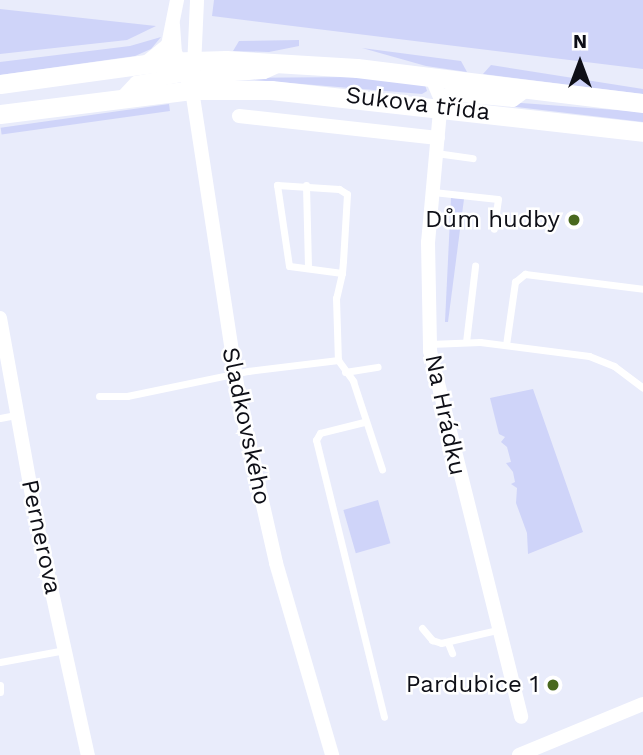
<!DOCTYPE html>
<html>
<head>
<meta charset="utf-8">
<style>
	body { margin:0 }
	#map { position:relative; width:643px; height:755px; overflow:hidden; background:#e9ecfb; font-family:"Work Sans",sans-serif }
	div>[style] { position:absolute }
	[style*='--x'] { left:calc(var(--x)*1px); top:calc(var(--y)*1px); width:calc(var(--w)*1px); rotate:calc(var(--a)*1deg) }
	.green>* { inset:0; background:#cfd4f9; transform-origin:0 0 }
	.lane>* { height:7px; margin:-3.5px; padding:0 3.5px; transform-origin:3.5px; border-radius:3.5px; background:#fff }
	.street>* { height:14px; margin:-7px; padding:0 7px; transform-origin:7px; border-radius:7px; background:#fff }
	.secondary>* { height:19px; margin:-9.5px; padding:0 9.5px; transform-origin:9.5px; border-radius:9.5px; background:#fff }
	.dots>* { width:19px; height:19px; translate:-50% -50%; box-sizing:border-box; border:4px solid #fff; border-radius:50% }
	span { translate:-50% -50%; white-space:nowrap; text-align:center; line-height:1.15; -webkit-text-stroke:5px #fff; paint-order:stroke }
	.street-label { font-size:24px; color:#0e0f17 }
	.poi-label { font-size:24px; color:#0e0f17 }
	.right { translate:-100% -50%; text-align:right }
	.north { position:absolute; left:545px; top:28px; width:70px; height:70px; -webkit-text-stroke:5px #fff; paint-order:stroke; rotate:0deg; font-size:19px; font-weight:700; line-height:28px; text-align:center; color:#0e0f17 }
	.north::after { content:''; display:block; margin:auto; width:24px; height:32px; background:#0e0f17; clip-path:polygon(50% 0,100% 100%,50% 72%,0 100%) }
</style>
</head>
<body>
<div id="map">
	<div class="green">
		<i style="clip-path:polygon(214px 0,643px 0,643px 69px,212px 16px)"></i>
		<i style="clip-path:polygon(0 9px,156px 26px,127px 40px,0 54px)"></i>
		<i style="clip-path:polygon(161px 37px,151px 49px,135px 56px,0 75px,0 62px,130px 46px)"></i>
		<i style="clip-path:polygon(299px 40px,299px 46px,269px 52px,233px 51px,239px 41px)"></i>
		<i style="clip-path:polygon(362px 48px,461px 61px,467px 72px,426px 66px)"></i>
		<i style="clip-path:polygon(491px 65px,643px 89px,643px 94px,483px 74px)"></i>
		<i style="clip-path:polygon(358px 77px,425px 85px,427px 91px,422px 94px,231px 78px)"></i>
		<i style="clip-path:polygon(483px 100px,643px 112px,643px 122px,482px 103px)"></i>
		<i style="left:169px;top:104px;width:7px;height:170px;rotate:82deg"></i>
		<i style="clip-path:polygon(451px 198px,464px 199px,448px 322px,445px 322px)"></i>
		<i style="clip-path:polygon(533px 389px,583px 532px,528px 554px,527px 533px,516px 503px,517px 488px,511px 484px,515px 482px,513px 472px,506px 463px,511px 462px,507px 447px,501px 442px,505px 437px,499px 434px,490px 398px)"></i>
		<i style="left:378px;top:500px;width:45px;height:36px;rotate:74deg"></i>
	</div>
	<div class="lane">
		<i style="--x:436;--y:153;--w:37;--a:8"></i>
		<i style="--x:306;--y:185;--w:83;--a:88.6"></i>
		<i style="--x:433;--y:192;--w:65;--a:6.1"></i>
		<i style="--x:498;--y:199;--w:30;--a:98"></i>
		<i style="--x:342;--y:273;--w:53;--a:-172.5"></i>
		<i style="--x:289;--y:266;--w:82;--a:-98.4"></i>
		<i style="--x:277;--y:185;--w:62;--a:3.7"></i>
		<i style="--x:339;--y:189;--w:9;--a:32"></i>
		<i style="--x:347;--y:194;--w:67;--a:93.4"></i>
		<i style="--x:343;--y:261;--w:12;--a:95"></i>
		<i style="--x:342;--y:273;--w:26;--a:103"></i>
		<i style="--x:336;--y:298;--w:62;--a:88.2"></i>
		<i style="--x:338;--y:360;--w:26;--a:54"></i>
		<i style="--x:353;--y:381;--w:93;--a:71.8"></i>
		<i style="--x:466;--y:342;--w:77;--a:-83.2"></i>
		<i style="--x:430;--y:344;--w:50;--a:-2.3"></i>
		<i style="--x:480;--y:342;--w:110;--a:7.3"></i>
		<i style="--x:589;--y:356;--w:27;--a:22"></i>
		<i style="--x:614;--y:366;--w:36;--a:37"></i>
		<i style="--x:506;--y:345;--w:64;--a:-81.9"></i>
		<i style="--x:515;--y:282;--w:13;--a:-39"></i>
		<i style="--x:525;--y:274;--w:119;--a:7.2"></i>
		<i style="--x:345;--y:372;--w:33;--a:-9"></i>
		<i style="--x:99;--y:396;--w:28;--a:0"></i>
		<i style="--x:127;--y:396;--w:124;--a:-11.7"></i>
		<i style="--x:248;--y:371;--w:91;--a:-7"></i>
		<i style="--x:0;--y:418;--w:16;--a:-11"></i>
		<i style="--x:364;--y:422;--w:45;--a:166"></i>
		<i style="--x:320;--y:433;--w:8;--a:120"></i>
		<i style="--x:316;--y:440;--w:285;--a:76.2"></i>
		<i style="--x:422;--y:628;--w:16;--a:50"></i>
		<i style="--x:432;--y:640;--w:9;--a:18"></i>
		<i style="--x:441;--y:643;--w:57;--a:-13.1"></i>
		<i style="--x:448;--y:643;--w:11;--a:68"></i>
		<i style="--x:0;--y:662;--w:66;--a:-10.5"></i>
		<i style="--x:0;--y:685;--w:7;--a:90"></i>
	</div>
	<div class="street">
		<i style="--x:173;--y:25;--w:27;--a:86"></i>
		<i style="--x:175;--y:52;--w:42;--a:65.9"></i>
		<i style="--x:192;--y:90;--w:318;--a:81.3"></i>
		<i style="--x:240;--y:404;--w:163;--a:77.2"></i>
		<i style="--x:276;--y:563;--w:200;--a:73.7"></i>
		<i style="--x:148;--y:61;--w:26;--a:-39"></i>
		<i style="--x:168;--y:45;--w:46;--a:-78.7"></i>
		<i style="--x:431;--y:76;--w:26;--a:67"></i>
		<i style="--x:441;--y:100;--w:143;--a:95.2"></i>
		<i style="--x:428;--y:242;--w:109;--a:88.9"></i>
		<i style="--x:430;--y:351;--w:377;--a:76"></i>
		<i style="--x:192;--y:90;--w:9;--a:-72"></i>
		<i style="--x:195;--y:81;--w:11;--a:-27"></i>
		<i style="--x:205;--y:76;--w:59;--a:-3.9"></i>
		<i style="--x:264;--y:72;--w:20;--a:-24"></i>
		<i style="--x:121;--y:99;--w:22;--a:-47"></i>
		<i style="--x:136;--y:83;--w:47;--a:-9.9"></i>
		<i style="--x:182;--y:75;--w:14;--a:-34"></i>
		<i style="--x:194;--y:67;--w:67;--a:-87.4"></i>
		<i style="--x:441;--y:105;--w:8;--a:-76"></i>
		<i style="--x:443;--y:97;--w:9;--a:-21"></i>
		<i style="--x:451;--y:94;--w:62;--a:5.5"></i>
		<i style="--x:513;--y:100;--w:20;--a:-37"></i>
		<i style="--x:239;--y:116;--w:200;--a:6.3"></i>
		<i style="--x:0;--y:318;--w:209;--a:79.8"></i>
		<i style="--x:37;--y:524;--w:237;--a:77.6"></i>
		<i style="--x:519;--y:755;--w:134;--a:-22.4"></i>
	</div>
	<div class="secondary">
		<i style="--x:0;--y:84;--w:162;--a:-7.8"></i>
		<i style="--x:160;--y:62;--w:66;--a:-1.7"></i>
		<i style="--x:226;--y:60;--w:131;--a:3.5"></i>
		<i style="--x:357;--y:68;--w:288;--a:7"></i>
		<i style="--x:0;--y:114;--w:193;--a:-7.1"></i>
		<i style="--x:192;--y:90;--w:79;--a:0"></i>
		<i style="--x:271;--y:90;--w:374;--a:6.4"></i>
	</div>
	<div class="dots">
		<i style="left:574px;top:220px;background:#49681e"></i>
		<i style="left:553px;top:685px;background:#49681e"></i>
	</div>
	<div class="street-label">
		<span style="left:418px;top:104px;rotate:7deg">Sukova třída</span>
		<span style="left:445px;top:415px;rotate:78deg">Na Hrádku</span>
		<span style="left:246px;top:426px;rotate:78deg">Sladkovského</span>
		<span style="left:41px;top:537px;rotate:78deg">Pernerova</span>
	</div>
	<div class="poi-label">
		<span class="right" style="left:560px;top:220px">Dům hudby</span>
		<span class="right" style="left:539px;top:685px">Pardubice 1</span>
	</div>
	<div class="north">N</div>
</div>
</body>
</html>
